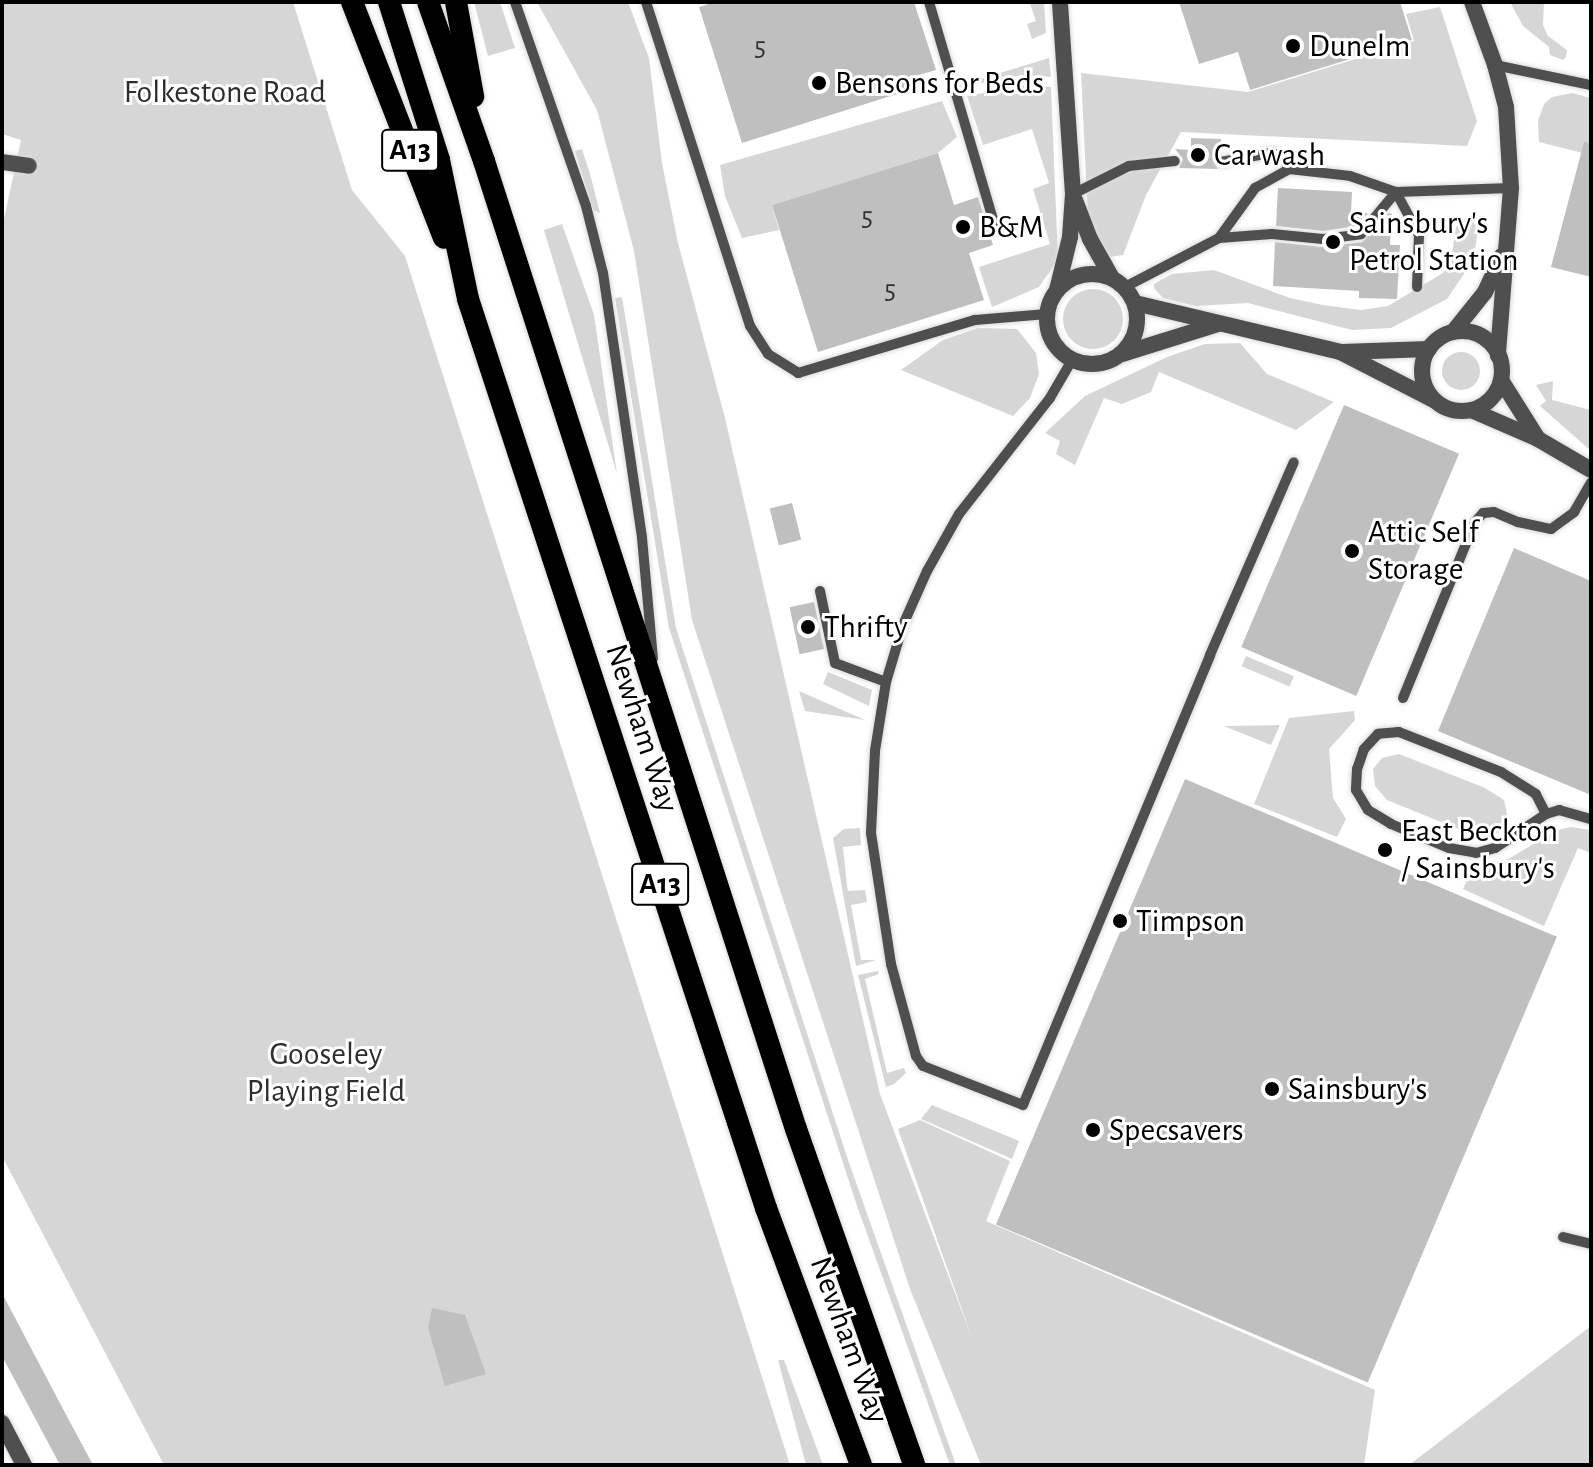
<!DOCTYPE html>
<html>
<head>
<meta charset="utf-8">
<style>
	body { margin:0 }
	#map { position:relative; width:1593px; height:1467px; overflow:hidden; background:#fff; font-family:"Alegreya Sans",sans-serif }
	div>[style] { position:absolute }
	[style*='--x'] { left:calc(var(--x)*1px); top:calc(var(--y)*1px); width:calc(var(--w)*1px); rotate:calc(var(--a)*1deg) }
	.green>* { inset:0; background:#d6d6d6; transform-origin:0 0 }
	.round { border-radius:50% }
	.building>* { inset:0; background:#bfbfbf; transform-origin:0 0 }
	.roads { filter:drop-shadow(0 0 2px #dbdbdb) drop-shadow(0 0 2px #dbdbdb) }
	.service>* { height:10px; margin:-5px; padding:0 5px; transform-origin:5px; border-radius:5px; background:#4f4f4f }
	.minor>* { height:16px; margin:-8px; padding:0 8px; transform-origin:8px; border-radius:8px; background:#4f4f4f }
	.minor>.ring { margin:-8px; padding:0; box-sizing:content-box; background:none; border:16px solid #4f4f4f; border-radius:50% }
	.tertiary>* { height:16px; margin:-8px; padding:0 8px; transform-origin:8px; border-radius:8px; background:#4f4f4f }
	.tertiary>.ring { margin:-8px; padding:0; box-sizing:content-box; background:none; border:16px solid #4f4f4f; border-radius:50% }
	.trunk>* { height:22px; margin:-11px; padding:0 11px; transform-origin:11px; border-radius:11px; background:#000 }
	.dots>* { width:22px; height:22px; translate:-50% -50%; box-sizing:border-box; border:4px solid #fff; border-radius:50% }
	span { translate:-50% -50%; white-space:nowrap; text-align:center; line-height:1.15; -webkit-text-stroke:6px #fff; paint-order:stroke }
	.number-label { font-size:28px; color:#303030 }
	.number-label span { -webkit-text-stroke-width:0 }
	.shield-label span { padding:2px 6px; background:#fff; border:2px solid; border-radius:6px; -webkit-text-stroke-width:0 }
	.shield-label { font-size:30px; color:#000; font-weight:700 }
	.poi-label { font-size:32px; color:#000 }
	.left { translate:0 -50%; text-align:left }
	.park-label { font-size:32px; color:#2d2d2d }
	.street-label { font-size:32px; color:#000 }
	.frame { position:absolute; inset:0; border:4px solid #000; pointer-events:none }
</style>
</head>
<body>
<div id="map">
	<div class="green">
		<i style="clip-path:polygon(2px 2px,293px 2px,352px 190px,405px 256px,790px 1465px,164px 1465px,2px 1156px,2px 228px,21px 140px,2px 134px)"></i>
		<i style="clip-path:polygon(474px 2px,500px 2px,515px 48px,488px 56px)"></i>
		<i style="clip-path:polygon(537px 2px,628px 2px,649px 58px,662px 163px,678px 243px,725px 418px,880px 1094px,973px 1341px,898px 1129px,920px 1120px,1010px 1161px,986px 1221px,1375px 1390px,1364px 1465px,981px 1465px,910px 1289px,692px 620px,634px 251px,597px 110px)"></i>
		<i style="clip-path:polygon(1044px 2px,1046px 33px,1032px 39px,1027px 24px,1036px 21px,1030px 4px)"></i>
		<i style="clip-path:polygon(1510px 2px,1544px 2px,1543px 25px,1548px 36px,1567px 50px,1566px 57px,1563px 60px,1550px 55px,1549px 47px,1523px 26px)"></i>
		<i style="clip-path:polygon(1440px 7px,1477px 121px,1467px 146px,1181px 132px,1146px 195px,1123px 255px,1090px 260px,1081px 73px,1248px 92px,1414px 41px,1406px 14px)"></i>
		<i style="clip-path:polygon(1049px 58px,1051px 77px,1022px 75px,964px 87px,964px 84px)"></i>
		<i style="clip-path:polygon(1028px 85px,1051px 87px,1058px 260px,1039px 287px,992px 307px,979px 267px,1050px 244px,1033px 189px,1049px 183px,1032px 129px,983px 145px,967px 96px)"></i>
		<i style="clip-path:polygon(1572px 93px,1591px 98px,1591px 155px,1539px 142px,1538px 121px,1544px 104px,1552px 97px)"></i>
		<i style="clip-path:polygon(942px 101px,957px 137px,938px 153px,772px 205px,779px 230px,742px 238px,725px 196px,720px 165px)"></i>
		<i style="clip-path:polygon(582px 149px,590px 174px,600px 213px,593px 210px,575px 151px)"></i>
		<i style="clip-path:polygon(1464px 219px,1472px 220px,1478px 230px,1474px 256px,1464px 274px,1447px 299px,1391px 328px,1352px 330px,1248px 303px,1196px 306px,1163px 298px,1154px 288px,1154px 284px,1172px 274px,1214px 270px,1290px 298px,1323px 305px,1361px 310px,1388px 306px,1443px 273px,1451px 261px,1456px 227px)"></i>
		<i style="clip-path:polygon(562px 224px,594px 315px,617px 474px,544px 230px)"></i>
		<i class="round" style="left:1063px;top:289px;width:60px;height:60px"></i>
		<i style="clip-path:polygon(622px 297px,676px 628px,847px 1157px,956px 1465px,950px 1465px,857px 1206px,669px 628px,615px 298px)"></i>
		<i style="clip-path:polygon(978px 328px,1017px 329px,1036px 353px,1039px 374px,1030px 398px,1013px 416px,901px 370px,943px 340px)"></i>
		<i style="clip-path:polygon(1240px 343px,1267px 374px,1334px 402px,1296px 430px,1159px 372px,1151px 392px,1122px 404px,1104px 398px,1075px 465px,1056px 454px,1060px 441px,1045px 433px,1085px 396px,1167px 357px,1205px 344px)"></i>
		<i class="round" style="left:1442px;top:352px;width:38px;height:38px"></i>
		<i style="clip-path:polygon(1553px 381px,1552px 400px,1591px 410px,1591px 451px,1540px 406px,1546px 401px,1536px 385px)"></i>
		<i style="left:1246px;top:656px;width:52px;height:11px;rotate:23deg"></i>
		<i style="clip-path:polygon(828px 672px,872px 690px,869px 706px,823px 684px)"></i>
		<i style="clip-path:polygon(799px 691px,865px 720px,805px 711px)"></i>
		<i style="clip-path:polygon(1354px 711px,1355px 720px,1329px 749px,1333px 798px,1346px 819px,1337px 837px,1254px 804px,1289px 718px)"></i>
		<i style="clip-path:polygon(1280px 725px,1271px 745px,1224px 726px)"></i>
		<i style="clip-path:polygon(1399px 754px,1485px 788px,1504px 800px,1509px 823px,1498px 833px,1473px 835px,1387px 800px,1375px 786px,1373px 769px,1382px 758px)"></i>
		<i style="clip-path:polygon(1571px 827px,1591px 830px,1591px 853px,1578px 848px,1544px 926px,1463px 889px,1472px 870px,1495px 867px,1557px 830px)"></i>
		<i style="clip-path:polygon(860px 828px,861px 845px,843px 847px,847px 885px,848px 891px,865px 890px,867px 902px,851px 905px,861px 960px,876px 960px,856px 966px,833px 838px,844px 829px)"></i>
		<i style="clip-path:polygon(878px 971px,879px 974px,865px 979px,887px 1073px,904px 1068px,906px 1073px,894px 1084px,886px 1087px,858px 975px)"></i>
		<i style="clip-path:polygon(932px 1105px,1019px 1141px,1012px 1159px,921px 1119px)"></i>
		<i style="clip-path:polygon(1591px 1326px,1591px 1465px,1409px 1465px)"></i>
		<i style="clip-path:polygon(778px 1360px,784px 1360px,823px 1465px,806px 1465px)"></i>
	</div>
	<div class="building">
		<i style="clip-path:polygon(715px 2px,914px 2px,936px 70px,912px 77px,916px 88px,742px 143px,699px 7px)"></i>
		<i style="clip-path:polygon(1179px 2px,1400px 2px,1412px 40px,1250px 90px,1238px 52px,1199px 64px)"></i>
		<i style="clip-path:polygon(1191px 138px,1221px 139px,1221px 154px,1213px 160px,1218px 169px,1179px 168px,1183px 159px,1175px 149px,1191px 150px)"></i>
		<i style="clip-path:polygon(1584px 142px,1591px 143px,1591px 277px,1551px 267px)"></i>
		<i style="clip-path:polygon(938px 153px,954px 205px,978px 197px,993px 245px,969px 253px,984px 300px,818px 352px,772px 205px)"></i>
		<i style="clip-path:polygon(1278px 188px,1352px 192px,1351px 212px,1368px 213px,1357px 226px,1323px 231px,1276px 226px)"></i>
		<i style="clip-path:polygon(1388px 213px,1392px 214px,1390px 245px,1400px 245px,1397px 299px,1359px 298px,1359px 291px,1273px 286px,1275px 242px,1323px 247px,1362px 242px)"></i>
		<i style="left:1344px;top:405px;width:125px;height:263px;rotate:23deg"></i>
		<i style="left:792px;top:503px;width:38px;height:23px;rotate:76deg"></i>
		<i style="clip-path:polygon(1514px 548px,1591px 581px,1591px 795px,1438px 731px)"></i>
		<i style="left:814px;top:602px;width:48px;height:25px;rotate:78deg"></i>
		<i style="left:1185px;top:779px;width:404px;height:484px;rotate:23deg"></i>
		<i style="clip-path:polygon(2px 1293px,63px 1409px,93px 1465px,60px 1465px,2px 1356px)"></i>
		<i style="clip-path:polygon(432px 1308px,465px 1315px,486px 1374px,445px 1386px,428px 1328px)"></i>
	</div>
	<div class="roads">
		<div class="service">
			<i style="--x:515;--y:2;--w:216;--a:70.8"></i>
			<i style="--x:586;--y:206;--w:69;--a:75.8"></i>
			<i style="--x:603;--y:273;--w:268;--a:81.6"></i>
			<i style="--x:642;--y:538;--w:121;--a:84.8"></i>
			<i style="--x:646;--y:2;--w:340;--a:72.2"></i>
			<i style="--x:750;--y:326;--w:33;--a:57"></i>
			<i style="--x:768;--y:354;--w:36;--a:32"></i>
			<i style="--x:798;--y:373;--w:185;--a:-16.7"></i>
			<i style="--x:975;--y:320;--w:72;--a:-4.8"></i>
			<i style="--x:929;--y:2;--w:237;--a:73.6"></i>
			<i style="--x:1495;--y:65;--w:98;--a:11.8"></i>
			<i style="--x:1221;--y:162;--w:50;--a:-10.4"></i>
			<i style="--x:1270;--y:153;--w:13;--a:13"></i>
			<i style="--x:1283;--y:156;--w:14;--a:65"></i>
			<i style="--x:1073;--y:194;--w:63;--a:-26.6"></i>
			<i style="--x:1129;--y:166;--w:46;--a:-6.2"></i>
			<i style="--x:1219;--y:238;--w:62;--a:-54.2"></i>
			<i style="--x:1255;--y:188;--w:39;--a:-29"></i>
			<i style="--x:1289;--y:169;--w:61;--a:6.5"></i>
			<i style="--x:1350;--y:176;--w:49;--a:19.2"></i>
			<i style="--x:1396;--y:192;--w:49;--a:61.9"></i>
			<i style="--x:1419;--y:235;--w:52;--a:92.2"></i>
			<i style="--x:1125;--y:287;--w:106;--a:-27.5"></i>
			<i style="--x:1219;--y:238;--w:53;--a:-4.3"></i>
			<i style="--x:1272;--y:234;--w:51;--a:5.6"></i>
			<i style="--x:1323;--y:239;--w:38;--a:-7"></i>
			<i style="--x:1361;--y:234;--w:55;--a:-50.2"></i>
			<i style="--x:1396;--y:192;--w:115;--a:-2"></i>
			<i style="--x:1072;--y:360;--w:44;--a:120.1"></i>
			<i style="--x:1050;--y:398;--w:147;--a:128.1"></i>
			<i style="--x:959;--y:514;--w:65;--a:119.3"></i>
			<i style="--x:927;--y:571;--w:59;--a:114"></i>
			<i style="--x:903;--y:625;--w:59;--a:106.6"></i>
			<i style="--x:886;--y:682;--w:70;--a:99.1"></i>
			<i style="--x:875;--y:751;--w:82;--a:92.8"></i>
			<i style="--x:871;--y:833;--w:133;--a:81.3"></i>
			<i style="--x:891;--y:964;--w:95;--a:74.8"></i>
			<i style="--x:916;--y:1056;--w:12;--a:55"></i>
			<i style="--x:923;--y:1066;--w:107;--a:21.3"></i>
			<i style="--x:1023;--y:1105;--w:487;--a:-67.4"></i>
			<i style="--x:1210;--y:655;--w:210;--a:-66.5"></i>
			<i style="--x:820;--y:591;--w:74;--a:78.2"></i>
			<i style="--x:835;--y:663;--w:54;--a:20.4"></i>
			<i style="--x:1403;--y:698;--w:190;--a:-67.8"></i>
			<i style="--x:1475;--y:522;--w:12;--a:-48"></i>
			<i style="--x:1483;--y:513;--w:11;--a:-5"></i>
			<i style="--x:1494;--y:512;--w:26;--a:23"></i>
			<i style="--x:1518;--y:522;--w:34;--a:12"></i>
			<i style="--x:1551;--y:529;--w:29;--a:-36"></i>
			<i style="--x:1574;--y:512;--w:34;--a:-60"></i>
			<i style="--x:1546;--y:814;--w:22;--a:-117"></i>
			<i style="--x:1536;--y:794;--w:41;--a:-147.8"></i>
			<i style="--x:1501;--y:772;--w:110;--a:-158.6"></i>
			<i style="--x:1399;--y:732;--w:21;--a:175"></i>
			<i style="--x:1378;--y:734;--w:21;--a:133"></i>
			<i style="--x:1364;--y:749;--w:21;--a:109"></i>
			<i style="--x:1357;--y:769;--w:21;--a:93"></i>
			<i style="--x:1356;--y:790;--w:23;--a:59"></i>
			<i style="--x:1368;--y:810;--w:27;--a:31"></i>
			<i style="--x:1391;--y:824;--w:63;--a:22.5"></i>
			<i style="--x:1449;--y:848;--w:27;--a:10"></i>
			<i style="--x:1476;--y:853;--w:20;--a:-15"></i>
			<i style="--x:1495;--y:848;--w:61;--a:-33.7"></i>
			<i style="--x:1546;--y:814;--w:14;--a:-17"></i>
			<i style="--x:1559;--y:810;--w:33;--a:16"></i>
			<i style="--x:1563;--y:1237;--w:29;--a:14"></i>
		</div>
		<div class="minor">
			<i style="--x:2;--y:162;--w:27;--a:8"></i>
			<i style="--x:1075;--y:200;--w:42;--a:69"></i>
			<i style="--x:1090;--y:239;--w:45;--a:60.6"></i>
			<i class="ring" style="left:1047px;top:274px;width:74px;height:74px"></i>
			<i style="--x:1057;--y:290;--w:55;--a:-76.2"></i>
			<i style="--x:1070;--y:237;--w:43;--a:-86"></i>
			<i style="--x:1073;--y:194;--w:192;--a:-93.9"></i>
			<i style="--x:1135;--y:303;--w:211;--a:13.4"></i>
			<i style="--x:1340;--y:352;--w:106;--a:27.1"></i>
			<i style="--x:1342;--y:352;--w:87;--a:-2"></i>
			<i style="--x:1122;--y:354;--w:101;--a:-17.4"></i>
			<i style="--x:1501;--y:380;--w:70;--a:57.9"></i>
			<i style="--x:1471;--y:410;--w:73;--a:23.4"></i>
			<i style="--x:1538;--y:439;--w:61;--a:30.3"></i>
			<i style="--x:2;--y:1423;--w:47;--a:62.4"></i>
		</div>
		<div class="tertiary">
			<i style="--x:1472;--y:2;--w:67;--a:69.9"></i>
			<i style="--x:1495;--y:65;--w:43;--a:75.3"></i>
			<i style="--x:1506;--y:107;--w:81;--a:86.5"></i>
			<i style="--x:1511;--y:188;--w:168;--a:94.5"></i>
			<i class="ring" style="left:1422px;top:331px;width:64px;height:64px"></i>
			<i style="--x:1453;--y:332;--w:51;--a:-51.3"></i>
			<i style="--x:1485;--y:292;--w:40;--a:-65"></i>
		</div>
		<div class="trunk">
			<i style="--x:352;--y:2;--w:253;--a:68.7"></i>
			<i style="--x:389;--y:2;--w:166;--a:72.4"></i>
			<i style="--x:439;--y:160;--w:142;--a:78.2"></i>
			<i style="--x:468;--y:299;--w:957;--a:71.85"></i>
			<i style="--x:766;--y:1208;--w:274;--a:69.7"></i>
			<i style="--x:428;--y:2;--w:169;--a:70.6"></i>
			<i style="--x:484;--y:161;--w:1017;--a:72.14"></i>
			<i style="--x:796;--y:1129;--w:356;--a:70.6"></i>
			<i style="--x:456;--y:2;--w:96;--a:79.7"></i>
		</div>
	</div>
	<div class="dots">
		<i style="left:1293px;top:46px;background:#000"></i>
		<i style="left:819px;top:83px;background:#000"></i>
		<i style="left:1198px;top:155px;background:#000"></i>
		<i style="left:963px;top:227px;background:#000"></i>
		<i style="left:1333px;top:242px;background:#000"></i>
		<i style="left:1352px;top:551px;background:#000"></i>
		<i style="left:808px;top:627px;background:#000"></i>
		<i style="left:1385px;top:850px;background:#000"></i>
		<i style="left:1120px;top:921px;background:#000"></i>
		<i style="left:1272px;top:1089px;background:#000"></i>
		<i style="left:1093px;top:1130px;background:#000"></i>
	</div>
	<div class="number-label">
		<span style="left:760px;top:47px">5</span>
		<span style="left:867px;top:217px">5</span>
		<span style="left:890px;top:290px">5</span>
	</div>
	<div class="shield-label">
		<span style="left:410px;top:150px">A13</span>
		<span style="left:660px;top:884px">A13</span>
	</div>
	<div class="poi-label">
		<span class="left" style="left:1309px;top:46px">Dunelm</span>
		<span class="left" style="left:835px;top:83px">Bensons for Beds</span>
		<span class="left" style="left:1214px;top:155px">Car wash</span>
		<span class="left" style="left:1349px;top:242px">Sainsbury's<br>Petrol Station</span>
		<span class="left" style="left:979px;top:227px">B&amp;M</span>
		<span class="left" style="left:1368px;top:551px">Attic Self<br>Storage</span>
		<span class="left" style="left:824px;top:627px">Thrifty</span>
		<span class="left" style="left:1401px;top:850px">East Beckton<br>/ Sainsbury's</span>
		<span class="left" style="left:1136px;top:921px">Timpson</span>
		<span class="left" style="left:1288px;top:1089px">Sainsbury's</span>
		<span class="left" style="left:1109px;top:1130px">Specsavers</span>
	</div>
	<div class="park-label">
		<span style="left:225px;top:92px">Folkestone Road</span>
		<span style="left:326px;top:1073px">Gooseley<br>Playing Field</span>
	</div>
	<div class="street-label">
		<span style="left:642px;top:728px;rotate:72deg">Newham Way</span>
		<span style="left:849px;top:1340px;rotate:70deg">Newham Way</span>
	</div>
	<div class="frame"></div>
</div>
</body>
</html>
